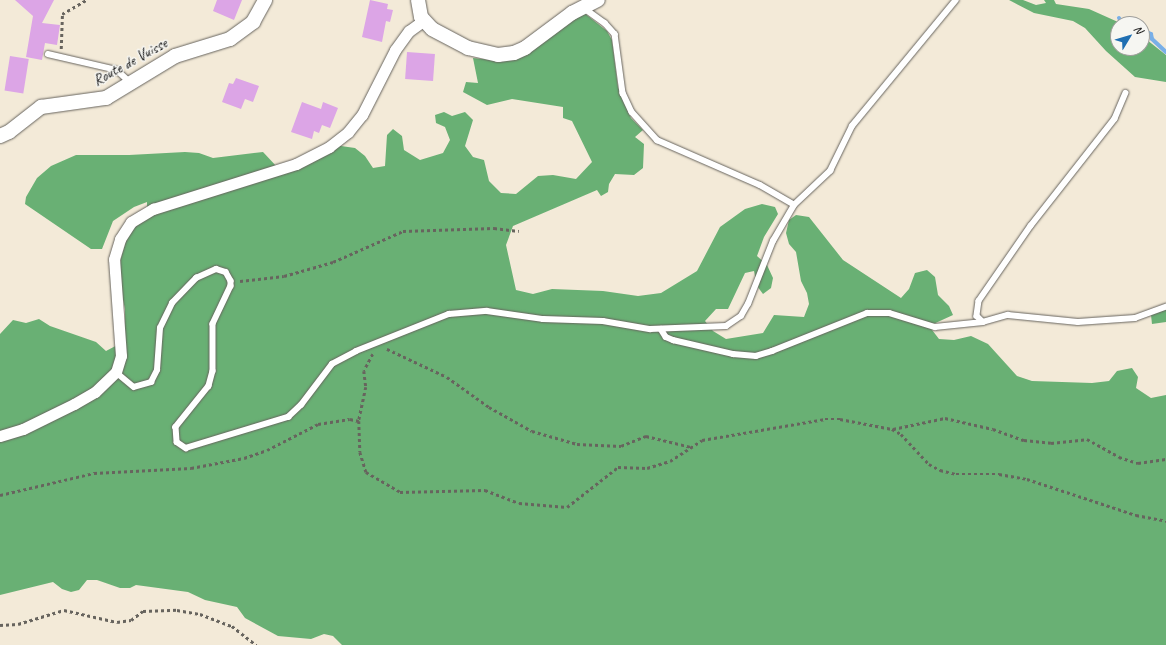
<!DOCTYPE html>
<html>
<head>
<meta charset="utf-8">
<style>
	body { margin:0 }
	#map { position:relative; width:1166px; height:645px; overflow:hidden; background:#f3ead8; font-family:Caveat,sans-serif }
	div>[style] { position:absolute }
	[style*='--x'] { left:calc(var(--x)*1px); top:calc(var(--y)*1px); width:calc(var(--w)*1px); rotate:calc(var(--a)*1deg) }
	.forest>* { inset:0; background:#69b074 }
	.stream>* { height:4px; margin:-2px; padding:0 2px; transform-origin:2px; border-radius:2px; background:#79afe7 }
	.building>* { inset:0; background:#dca5e6; transform-origin:0 0 }
	.path>* { height:2.5px; margin-top:-1.25px; transform-origin:0; background:repeating-linear-gradient(90deg,#67645e 0 3px,transparent 0 6px) }
	.roads { filter:drop-shadow(0 0 1px #67645e) drop-shadow(0 0 1px #67645e) }
	.service>* { height:5.5px; margin:-2.75px; padding:0 2.75px; transform-origin:2.75px; border-radius:2.75px; background:#fff }
	.minor>* { height:11px; margin:-5.5px; padding:0 5.5px; transform-origin:5.5px; border-radius:5.5px; background:#fff }
	.tertiary>* { height:14px; margin:-7px; padding:0 7px; transform-origin:7px; border-radius:7px; background:#fff }
	span { translate:-50% -50%; white-space:nowrap; text-align:center; line-height:1.15; -webkit-text-stroke:3px #f6f6f2; paint-order:stroke }
	.street-label { font-size:16px; color:#1c1c1c }
	.north { position:absolute; left:1110px; top:16px; width:40px; height:40px; box-sizing:border-box; background:#f6f6f2; border:1px solid #9f9f9c; border-radius:50%; rotate:52deg; font-size:11px; font-weight:700; line-height:16px; text-align:center; color:#1c1c1c }
	.north::after { content:''; display:block; margin:auto; width:14px; height:18px; background:#1f6fb2; clip-path:polygon(50% 0,100% 100%,50% 72%,0 100%) }
</style>
</head>
<body>
<div id="map">
	<div class="forest">
		<i style="clip-path:polygon(1009px 0,1023px 0,1036px 5px,1046px 3px,1044px 0,1054px 0,1056px 4px,1089px 9px,1118px 22px,1118px 48px,1142px 48px,1142px 36px,1166px 55px,1166px 82px,1135px 77px,1106px 51px,1085px 28px,1073px 21px,1034px 13px)"></i>
		<i style="clip-path:polygon(583px 12px,607px 31px,612px 40px,618px 87px,624px 102px,631px 118px,643px 130px,635px 137px,644px 144px,643px 168px,634px 175px,615px 174px,609px 184px,608px 192px,601px 196px,597px 190px,513px 226px,506px 245px,516px 290px,533px 294px,552px 289px,603px 291px,638px 296px,661px 293px,697px 271px,720px 227px,745px 209px,762px 204px,775px 207px,778px 214px,764px 237px,757px 256px,767px 265px,773px 278px,771px 288px,763px 294px,757px 286px,754px 271px,745px 273px,728px 309px,716px 309px,705px 321px,713px 331px,726px 339px,763px 333px,774px 315px,804px 317px,809px 304px,807px 293px,801px 281px,796px 252px,789px 244px,786px 233px,789px 220px,796px 215px,809px 217px,843px 260px,901px 298px,909px 289px,915px 273px,927px 270px,935px 277px,938px 295px,949px 306px,953px 315px,929px 326px,939px 339px,954px 340px,971px 336px,988px 344px,1017px 376px,1032px 381px,1092px 383px,1109px 381px,1117px 371px,1132px 368px,1138px 377px,1136px 388px,1151px 398px,1166px 395px,1166px 645px,342px 645px,333px 636px,324px 634px,311px 639px,278px 636px,245px 618px,237px 607px,205px 600px,188px 592px,136px 585px,130px 588px,120px 588px,97px 580px,87px 580px,79px 590px,71px 592px,62px 589px,53px 582px,0 595px,0 334px,13px 320px,26px 323px,39px 319px,50px 326px,96px 342px,106px 351px,125px 341px,125px 309px,118px 276px,121px 258px,127px 237px,147px 208px,147px 202px,134px 207px,113px 221px,102px 249px,91px 249px,25px 204px,26px 197px,37px 178px,51px 166px,76px 155px,129px 155px,185px 152px,199px 153px,213px 158px,263px 152px,278px 168px,334px 145px,355px 148px,365px 156px,373px 168px,385px 166px,387px 135px,393px 129px,402px 136px,404px 150px,420px 160px,443px 153px,450px 140px,445px 127px,436px 123px,435px 115px,444px 112px,452px 116px,465px 112px,473px 120px,465px 146px,473px 157px,484px 160px,489px 181px,501px 193px,516px 194px,538px 176px,553px 175px,576px 179px,592px 162px,572px 121px,563px 118px,563px 107px,512px 99px,487px 105px,463px 92px,466px 82px,478px 83px,473px 58px,502px 61px)"></i>
		<i style="clip-path:polygon(1166px 308px,1166px 322px,1152px 324px,1151px 315px,1159px 309px)"></i>
	</div>
	<div class="stream">
		<i style="--x:1119;--y:18;--w:7;--a:56"></i>
		<i style="--x:1142;--y:30;--w:10;--a:24"></i>
		<i style="--x:1151;--y:34;--w:5;--a:79"></i>
		<i style="--x:1152;--y:39;--w:19;--a:43"></i>
	</div>
	<div class="building">
		<i style="clip-path:polygon(15px 0,54px 0,42px 23px,60px 25px,57px 45px,45px 43px,42px 60px,26px 57px,33px 16px)"></i>
		<i style="clip-path:polygon(217px 0,242px 0,234px 20px,213px 11px)"></i>
		<i style="clip-path:polygon(370px 0,388px 4px,387px 9px,393px 10px,390px 22px,386px 21px,382px 42px,362px 37px)"></i>
		<i style="left:407px;top:52px;width:28px;height:27px;rotate:4deg"></i>
		<i style="left:10px;top:56px;width:19px;height:35px;rotate:9deg"></i>
		<i style="clip-path:polygon(236px 78px,259px 86px,253px 102px,245px 99px,241px 109px,222px 102px,229px 83px,233px 84px)"></i>
		<i style="clip-path:polygon(302px 102px,321px 109px,323px 102px,338px 108px,330px 128px,322px 125px,319px 133px,314px 131px,312px 139px,291px 132px)"></i>
	</div>
	<div class="path">
		<i style="--x:61;--y:49;--w:35;--a:-88"></i>
		<i style="--x:62;--y:14;--w:28;--a:-30"></i>
		<i style="--x:240;--y:281;--w:44;--a:-6.5"></i>
		<i style="--x:284;--y:276;--w:51;--a:-15.9"></i>
		<i style="--x:333;--y:262;--w:77;--a:-23.9"></i>
		<i style="--x:403;--y:231;--w:91;--a:-1.9"></i>
		<i style="--x:494;--y:228;--w:25;--a:7"></i>
		<i style="--x:387;--y:349;--w:66;--a:25"></i>
		<i style="--x:447;--y:377;--w:52;--a:35.5"></i>
		<i style="--x:489;--y:407;--w:49;--a:29.2"></i>
		<i style="--x:532;--y:431;--w:47;--a:16.1"></i>
		<i style="--x:577;--y:444;--w:44;--a:2.6"></i>
		<i style="--x:621;--y:446;--w:27;--a:-22"></i>
		<i style="--x:646;--y:436;--w:46;--a:13.7"></i>
		<i style="--x:373;--y:354;--w:19;--a:118"></i>
		<i style="--x:364;--y:371;--w:16;--a:83"></i>
		<i style="--x:366;--y:387;--w:35;--a:102"></i>
		<i style="--x:359;--y:421;--w:31;--a:88"></i>
		<i style="--x:360;--y:452;--w:21;--a:73"></i>
		<i style="--x:366;--y:472;--w:39;--a:30"></i>
		<i style="--x:400;--y:492;--w:85;--a:-1.3"></i>
		<i style="--x:485;--y:490;--w:36;--a:21"></i>
		<i style="--x:519;--y:503;--w:48;--a:4.8"></i>
		<i style="--x:567;--y:507;--w:65;--a:-38.1"></i>
		<i style="--x:618;--y:467;--w:29;--a:2"></i>
		<i style="--x:647;--y:468;--w:24;--a:-17"></i>
		<i style="--x:670;--y:461;--w:38;--a:-33"></i>
		<i style="--x:702;--y:440;--w:125;--a:-9.7"></i>
		<i style="--x:825;--y:419;--w:15;--a:0"></i>
		<i style="--x:840;--y:419;--w:53;--a:10.9"></i>
		<i style="--x:892;--y:429;--w:10;--a:29"></i>
		<i style="--x:901;--y:434;--w:41;--a:47"></i>
		<i style="--x:929;--y:464;--w:13;--a:29"></i>
		<i style="--x:940;--y:470;--w:16;--a:14"></i>
		<i style="--x:956;--y:474;--w:43;--a:0"></i>
		<i style="--x:999;--y:474;--w:28;--a:10"></i>
		<i style="--x:1027;--y:479;--w:115;--a:18.3"></i>
		<i style="--x:1136;--y:515;--w:31;--a:11"></i>
		<i style="--x:893;--y:429;--w:53;--a:-11.9"></i>
		<i style="--x:945;--y:418;--w:49;--a:12.9"></i>
		<i style="--x:993;--y:429;--w:33;--a:20"></i>
		<i style="--x:1024;--y:440;--w:27;--a:6"></i>
		<i style="--x:1051;--y:443;--w:36;--a:-6"></i>
		<i style="--x:1087;--y:439;--w:37;--a:29"></i>
		<i style="--x:1119;--y:457;--w:20;--a:18"></i>
		<i style="--x:1138;--y:463;--w:28;--a:-8"></i>
		<i style="--x:0;--y:495;--w:97;--a:-13.2"></i>
		<i style="--x:94;--y:473;--w:97;--a:-3"></i>
		<i style="--x:191;--y:468;--w:54;--a:-10.7"></i>
		<i style="--x:244;--y:458;--w:24;--a:-19"></i>
		<i style="--x:267;--y:450;--w:57;--a:-27"></i>
		<i style="--x:318;--y:424;--w:32;--a:-9"></i>
		<i style="--x:350;--y:419;--w:9;--a:13"></i>
		<i style="--x:0;--y:625;--w:18;--a:-3"></i>
		<i style="--x:18;--y:624;--w:48;--a:-16.9"></i>
		<i style="--x:64;--y:610;--w:54;--a:12.8"></i>
		<i style="--x:117;--y:622;--w:14;--a:-8"></i>
		<i style="--x:131;--y:620;--w:15;--a:-37"></i>
		<i style="--x:143;--y:611;--w:34;--a:-2"></i>
		<i style="--x:177;--y:610;--w:23;--a:10"></i>
		<i style="--x:200;--y:614;--w:34;--a:21"></i>
		<i style="--x:232;--y:626;--w:31;--a:38"></i>
	</div>
	<div class="roads">
		<div class="service">
			<i style="--x:584;--y:8;--w:26;--a:36"></i>
			<i style="--x:605;--y:23;--w:15;--a:48"></i>
			<i style="--x:615;--y:34;--w:60;--a:82.3"></i>
			<i style="--x:623;--y:93;--w:21;--a:65"></i>
			<i style="--x:632;--y:112;--w:38;--a:48"></i>
			<i style="--x:657;--y:140;--w:112;--a:23.6"></i>
			<i style="--x:760;--y:185;--w:39;--a:30"></i>
			<i style="--x:48;--y:54;--w:71;--a:13.1"></i>
			<i style="--x:117;--y:70;--w:18;--a:43"></i>
			<i style="--x:1126;--y:93;--w:28;--a:113"></i>
			<i style="--x:1115;--y:119;--w:136;--a:128.1"></i>
			<i style="--x:1031;--y:226;--w:91;--a:124.7"></i>
			<i style="--x:979;--y:301;--w:15;--a:98"></i>
			<i style="--x:977;--y:316;--w:8;--a:45"></i>
			<i style="--x:983;--y:322;--w:26;--a:-16"></i>
			<i style="--x:1008;--y:315;--w:70;--a:5.7"></i>
			<i style="--x:1078;--y:322;--w:57;--a:-4"></i>
			<i style="--x:1135;--y:318;--w:33;--a:-20"></i>
			<i style="--x:661;--y:329;--w:9;--a:58"></i>
			<i style="--x:666;--y:337;--w:8;--a:23"></i>
			<i style="--x:673;--y:340;--w:62;--a:13.1"></i>
			<i style="--x:733;--y:354;--w:23;--a:5"></i>
			<i style="--x:756;--y:356;--w:17;--a:-17"></i>
			<i style="--x:772;--y:351;--w:102;--a:-21.8"></i>
			<i style="--x:867;--y:313;--w:22;--a:0"></i>
			<i style="--x:889;--y:313;--w:48;--a:16.9"></i>
			<i style="--x:935;--y:327;--w:48;--a:-5.9"></i>
			<i style="--x:116;--y:372;--w:23;--a:40"></i>
			<i style="--x:134;--y:387;--w:18;--a:-16"></i>
			<i style="--x:151;--y:382;--w:13;--a:-63"></i>
			<i style="--x:157;--y:370;--w:42;--a:-85.9"></i>
			<i style="--x:160;--y:328;--w:28;--a:-64"></i>
			<i style="--x:172;--y:303;--w:35;--a:-46"></i>
			<i style="--x:196;--y:278;--w:22;--a:-24"></i>
			<i style="--x:216;--y:269;--w:10;--a:17"></i>
			<i style="--x:226;--y:272;--w:10;--a:61"></i>
			<i style="--x:231;--y:281;--w:5;--a:90"></i>
			<i style="--x:231;--y:286;--w:42;--a:115.3"></i>
			<i style="--x:213;--y:324;--w:47;--a:90"></i>
			<i style="--x:213;--y:371;--w:16;--a:105"></i>
			<i style="--x:209;--y:386;--w:53;--a:128.8"></i>
			<i style="--x:176;--y:427;--w:15;--a:86"></i>
			<i style="--x:177;--y:442;--w:11;--a:34"></i>
			<i style="--x:186;--y:448;--w:107;--a:-16.9"></i>
			<i style="--x:288;--y:417;--w:18;--a:-43"></i>
			<i style="--x:301;--y:405;--w:51;--a:-52.9"></i>
			<i style="--x:332;--y:364;--w:27;--a:-28"></i>
			<i style="--x:356;--y:351;--w:100;--a:-21.7"></i>
			<i style="--x:449;--y:314;--w:38;--a:-5"></i>
			<i style="--x:487;--y:311;--w:57;--a:8.1"></i>
			<i style="--x:543;--y:319;--w:60;--a:1.9"></i>
			<i style="--x:603;--y:321;--w:48;--a:9.7"></i>
			<i style="--x:650;--y:329;--w:76;--a:-2.3"></i>
			<i style="--x:726;--y:326;--w:18;--a:-34"></i>
			<i style="--x:741;--y:316;--w:14;--a:-60"></i>
			<i style="--x:748;--y:304;--w:68;--a:-68.4"></i>
			<i style="--x:773;--y:241;--w:42;--a:-59.7"></i>
			<i style="--x:794;--y:205;--w:50;--a:-43.4"></i>
			<i style="--x:830;--y:171;--w:50;--a:-63.9"></i>
			<i style="--x:852;--y:126;--w:163;--a:-50.5"></i>
		</div>
		<div class="minor">
			<i style="--x:0;--y:436;--w:24;--a:-17"></i>
			<i style="--x:23;--y:429;--w:57;--a:-26.1"></i>
			<i style="--x:74;--y:404;--w:24;--a:-30"></i>
			<i style="--x:95;--y:392;--w:29;--a:-44"></i>
			<i style="--x:116;--y:372;--w:17;--a:-73"></i>
			<i style="--x:121;--y:356;--w:97;--a:-94.1"></i>
			<i style="--x:114;--y:259;--w:21;--a:-73"></i>
			<i style="--x:120;--y:239;--w:20;--a:-57"></i>
			<i style="--x:131;--y:222;--w:26;--a:-31"></i>
			<i style="--x:153;--y:209;--w:150;--a:-17.5"></i>
			<i style="--x:296;--y:164;--w:37;--a:-27"></i>
			<i style="--x:329;--y:147;--w:24;--a:-38"></i>
			<i style="--x:348;--y:132;--w:22;--a:-51"></i>
			<i style="--x:362;--y:115;--w:73;--a:-63.1"></i>
			<i style="--x:395;--y:50;--w:24;--a:-54"></i>
			<i style="--x:409;--y:31;--w:17;--a:-36"></i>
		</div>
		<div class="tertiary">
			<i style="--x:418;--y:0;--w:17;--a:80"></i>
			<i style="--x:421;--y:17;--w:16;--a:47"></i>
			<i style="--x:432;--y:29;--w:41;--a:27.8"></i>
			<i style="--x:468;--y:48;--w:31;--a:13"></i>
			<i style="--x:498;--y:55;--w:16;--a:-7"></i>
			<i style="--x:514;--y:53;--w:12;--a:-24"></i>
			<i style="--x:525;--y:48;--w:59;--a:-36.7"></i>
			<i style="--x:572;--y:13;--w:29;--a:-27"></i>
			<i style="--x:0;--y:136;--w:10;--a:-24"></i>
			<i style="--x:9;--y:132;--w:41;--a:-38"></i>
			<i style="--x:41;--y:107;--w:66;--a:-7.9"></i>
			<i style="--x:106;--y:98;--w:81;--a:-31.3"></i>
			<i style="--x:175;--y:56;--w:58;--a:-17.2"></i>
			<i style="--x:230;--y:39;--w:29;--a:-36"></i>
			<i style="--x:253;--y:22;--w:25;--a:-61"></i>
		</div>
	</div>
	<div class="street-label">
		<span style="left:130px;top:62px;rotate:-29deg">Route de Vuisse</span>
	</div>
	<div class="north">N</div>
</div>
</body>
</html>
